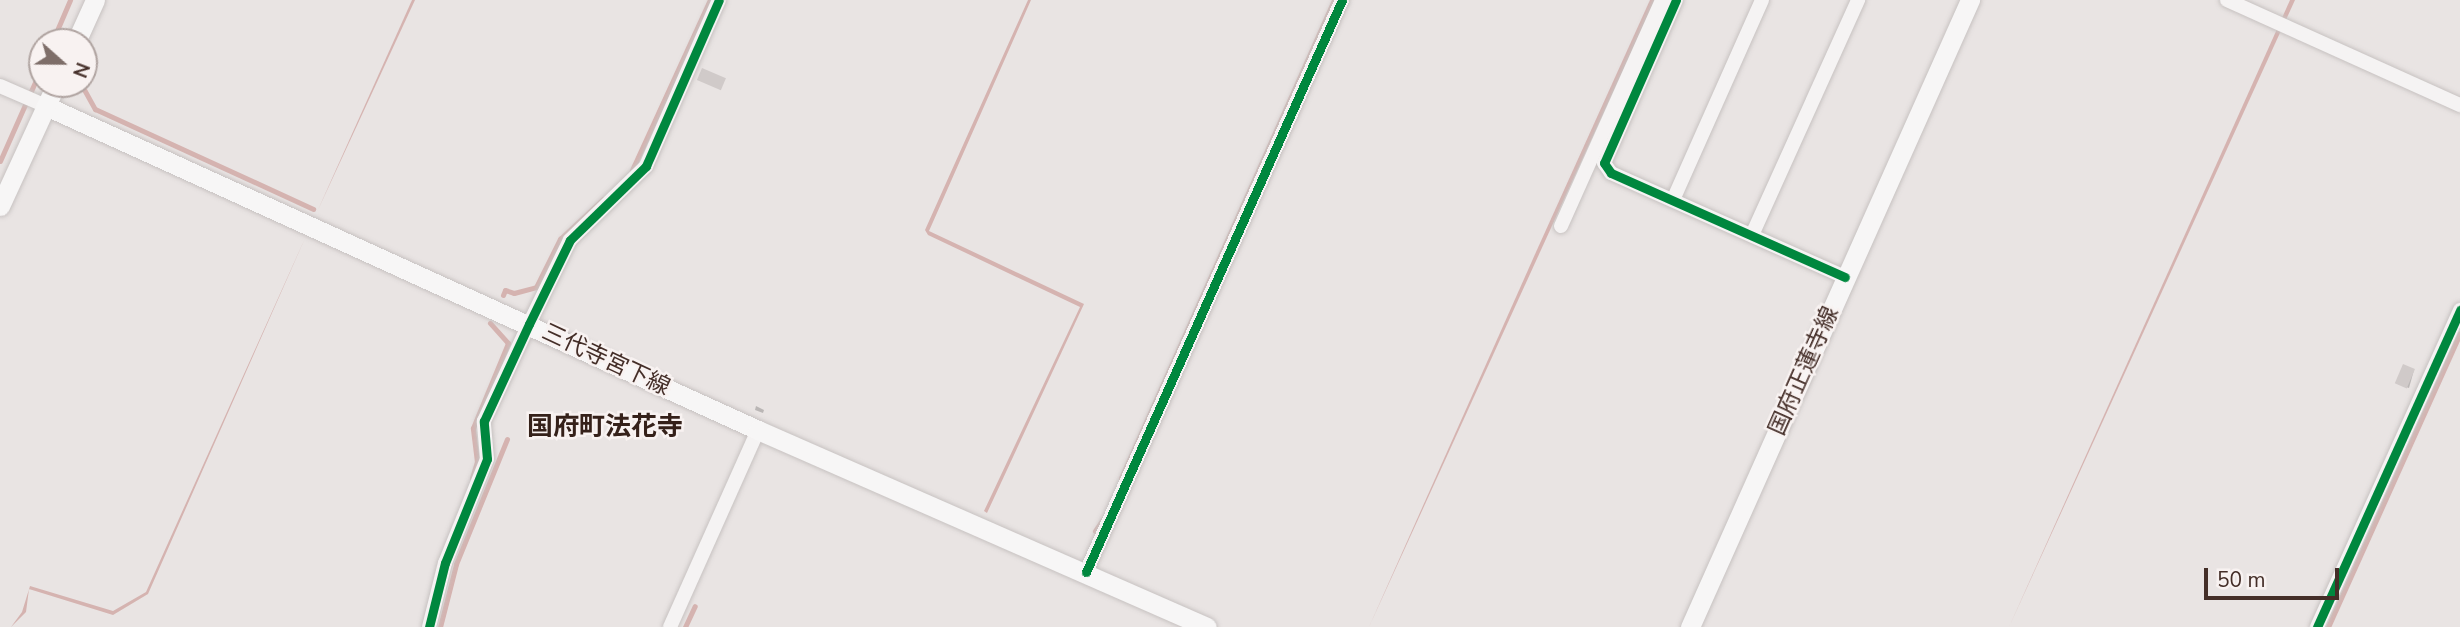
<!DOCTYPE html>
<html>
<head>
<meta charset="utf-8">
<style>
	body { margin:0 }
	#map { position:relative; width:2460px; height:627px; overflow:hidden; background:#e9e4e3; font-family:"Nunito Sans","Noto Sans JP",sans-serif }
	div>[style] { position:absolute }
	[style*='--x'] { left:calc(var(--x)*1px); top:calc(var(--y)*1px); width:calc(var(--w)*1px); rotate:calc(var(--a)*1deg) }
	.water>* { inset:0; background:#d5b3b0 }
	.shadow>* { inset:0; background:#0003 }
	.stream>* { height:5px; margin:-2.5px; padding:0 2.5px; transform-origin:2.5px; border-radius:2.5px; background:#d5b3b0 }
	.building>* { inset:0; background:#d0cac9; transform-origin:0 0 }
	.roads { filter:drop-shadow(0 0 2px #c7c2c1) drop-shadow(0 0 2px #c7c2c1) }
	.street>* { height:14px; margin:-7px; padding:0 7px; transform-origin:7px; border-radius:7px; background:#f5f3f3 }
	.secondary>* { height:19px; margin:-9.5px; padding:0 9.5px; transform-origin:9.5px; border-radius:9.5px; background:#f7f6f6 }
	.cycleway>* { height:9px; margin:-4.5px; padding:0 4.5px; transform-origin:4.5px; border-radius:4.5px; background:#00873e }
	span { translate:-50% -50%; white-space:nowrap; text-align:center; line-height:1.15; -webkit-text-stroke:5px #f8f2f1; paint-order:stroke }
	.street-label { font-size:23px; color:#442e28 }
	.quarter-label { font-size:26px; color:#35211a; font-weight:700 }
	.north { position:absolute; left:28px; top:28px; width:70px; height:70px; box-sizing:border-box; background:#f8f2f1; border:2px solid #b0a4a1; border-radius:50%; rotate:111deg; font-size:19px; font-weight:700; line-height:28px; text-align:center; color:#442e28 }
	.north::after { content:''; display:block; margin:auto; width:24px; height:32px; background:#7e6e69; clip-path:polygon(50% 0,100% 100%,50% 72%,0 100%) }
	.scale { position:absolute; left:2204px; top:568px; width:135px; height:32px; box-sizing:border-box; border:4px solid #442e28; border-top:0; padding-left:9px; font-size:21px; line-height:24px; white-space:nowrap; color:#442e28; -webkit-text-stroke:5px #f8f2f1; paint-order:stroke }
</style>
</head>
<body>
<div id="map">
	<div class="water">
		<i style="clip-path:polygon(412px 0,415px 0,317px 212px)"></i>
		<i style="clip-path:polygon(1028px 0,1031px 0,929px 231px,1084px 304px,987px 513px,984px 511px,1080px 307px,928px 235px,925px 230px)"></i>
		<i style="clip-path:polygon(1650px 0,1655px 0,1369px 627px,1536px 252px)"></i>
		<i style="clip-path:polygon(2290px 0,2295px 0,2009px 627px)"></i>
		<i style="clip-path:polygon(306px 236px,148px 594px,113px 615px,29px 589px,26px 612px,11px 627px,22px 612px,30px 586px,113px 611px,146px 592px)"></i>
	</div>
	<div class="shadow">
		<i style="clip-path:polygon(2414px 370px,2409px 388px,2398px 384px)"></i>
		<i style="clip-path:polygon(756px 406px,764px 410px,763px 413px,755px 410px)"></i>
	</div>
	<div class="stream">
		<i style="--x:52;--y:42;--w:46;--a:-66.8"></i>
		<i style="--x:84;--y:71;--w:4;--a:90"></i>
		<i style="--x:81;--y:84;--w:29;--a:61"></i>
		<i style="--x:95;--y:109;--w:240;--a:24.6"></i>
		<i style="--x:0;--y:161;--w:104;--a:-66.1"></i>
		<i style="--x:632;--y:170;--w:187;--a:-65.4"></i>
		<i style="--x:503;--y:295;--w:5;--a:-68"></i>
		<i style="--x:505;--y:290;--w:9;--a:18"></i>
		<i style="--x:514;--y:293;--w:23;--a:-15"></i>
		<i style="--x:536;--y:287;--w:54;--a:-63.4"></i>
		<i style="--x:560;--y:239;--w:59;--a:-42.9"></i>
		<i style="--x:472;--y:478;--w:17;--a:-73"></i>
		<i style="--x:477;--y:462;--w:34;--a:-97"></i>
		<i style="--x:473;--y:428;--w:92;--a:-67.6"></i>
		<i style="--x:508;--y:343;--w:27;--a:-132"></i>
		<i style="--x:1121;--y:478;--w:523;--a:-65.98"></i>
		<i style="--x:1095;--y:531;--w:14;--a:-56"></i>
		<i style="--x:440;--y:627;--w:65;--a:-75.7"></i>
		<i style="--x:456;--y:564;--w:135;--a:-67.8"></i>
		<i style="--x:685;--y:627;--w:23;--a:-65"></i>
		<i style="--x:2328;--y:627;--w:322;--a:-65.8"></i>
	</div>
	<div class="building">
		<i style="left:702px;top:68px;width:26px;height:13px;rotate:23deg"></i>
		<i style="left:2403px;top:364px;width:13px;height:21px;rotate:23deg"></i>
	</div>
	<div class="roads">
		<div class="street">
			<i style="--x:1676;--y:0;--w:178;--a:113.8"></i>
			<i style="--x:1604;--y:163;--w:12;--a:55"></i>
			<i style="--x:1611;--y:173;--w:256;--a:24"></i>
			<i style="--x:2227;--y:0;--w:256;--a:24.3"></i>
			<i style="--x:0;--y:86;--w:50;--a:23.5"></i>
			<i style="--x:1673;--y:200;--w:219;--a:-66"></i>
			<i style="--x:1561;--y:226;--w:248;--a:-65.9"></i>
			<i style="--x:1752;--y:235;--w:258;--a:-65.7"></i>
			<i style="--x:1086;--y:572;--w:627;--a:-65.89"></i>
			<i style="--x:429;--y:627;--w:66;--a:-76"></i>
			<i style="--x:445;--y:563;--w:112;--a:-68"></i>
			<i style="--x:487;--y:459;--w:38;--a:-95"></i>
			<i style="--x:484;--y:421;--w:107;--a:-65.1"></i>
			<i style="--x:529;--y:324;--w:93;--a:-64"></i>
			<i style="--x:570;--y:240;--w:106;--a:-44.2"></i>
			<i style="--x:646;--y:166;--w:181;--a:-66.3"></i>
			<i style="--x:670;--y:627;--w:216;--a:-65.9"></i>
			<i style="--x:2317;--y:627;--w:348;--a:-65.7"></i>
		</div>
		<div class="secondary">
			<i style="--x:76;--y:42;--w:46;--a:-65.7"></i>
			<i style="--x:46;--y:106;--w:782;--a:24.47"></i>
			<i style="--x:758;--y:430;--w:490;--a:23.7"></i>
			<i style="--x:0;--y:206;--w:134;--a:-65.3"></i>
			<i style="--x:1690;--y:627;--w:687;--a:-65.94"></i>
		</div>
	</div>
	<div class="cycleway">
		<i style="--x:1676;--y:0;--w:178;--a:113.8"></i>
		<i style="--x:1604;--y:163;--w:12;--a:55"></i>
		<i style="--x:1611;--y:173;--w:256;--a:24"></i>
		<i style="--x:1086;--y:572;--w:627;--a:-65.89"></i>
		<i style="--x:429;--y:627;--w:66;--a:-76"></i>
		<i style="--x:445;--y:563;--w:112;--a:-68"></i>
		<i style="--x:487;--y:459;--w:38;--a:-95"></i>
		<i style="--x:484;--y:421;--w:107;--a:-65.1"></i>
		<i style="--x:529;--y:324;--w:93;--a:-64"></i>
		<i style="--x:570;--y:240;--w:106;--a:-44.2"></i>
		<i style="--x:646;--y:166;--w:181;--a:-66.3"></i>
		<i style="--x:2317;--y:627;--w:348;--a:-65.7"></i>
	</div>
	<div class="street-label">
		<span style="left:606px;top:360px;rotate:25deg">三代寺宮下線</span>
		<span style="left:1804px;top:371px;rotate:-66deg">国府正蓮寺線</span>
	</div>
	<div class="quarter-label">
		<span style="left:605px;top:427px">国府町法花寺</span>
	</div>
	<div class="north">N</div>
	<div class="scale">50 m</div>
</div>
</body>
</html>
